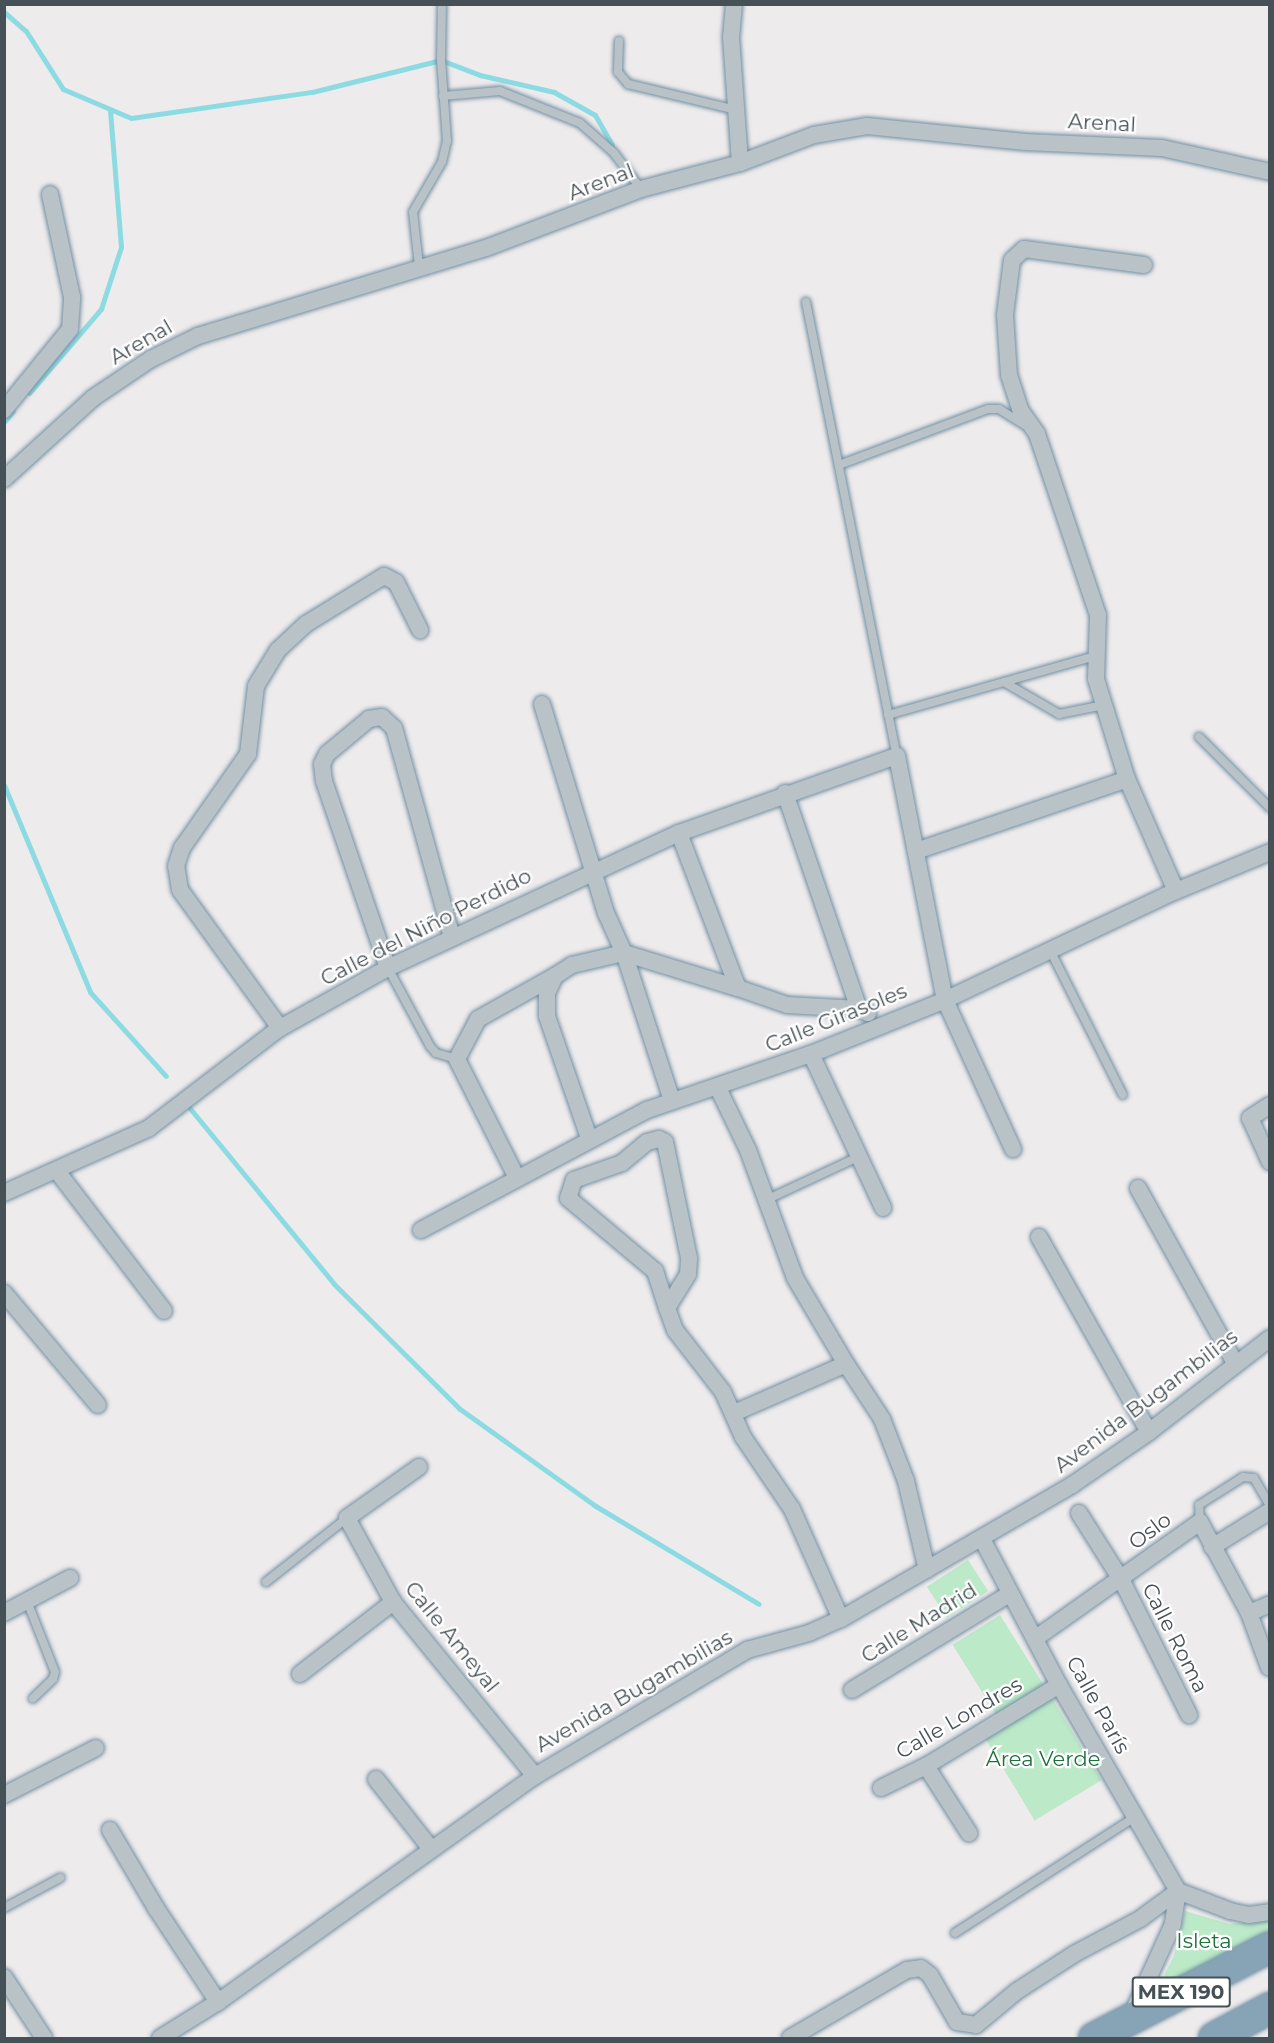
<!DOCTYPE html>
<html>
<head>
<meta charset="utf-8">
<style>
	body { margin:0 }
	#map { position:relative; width:1274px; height:2043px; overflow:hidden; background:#eeebec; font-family:Montserrat,sans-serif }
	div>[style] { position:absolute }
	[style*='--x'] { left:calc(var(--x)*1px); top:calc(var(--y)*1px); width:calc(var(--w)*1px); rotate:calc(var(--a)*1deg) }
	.green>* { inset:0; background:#bce9c8; transform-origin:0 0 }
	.stream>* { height:5px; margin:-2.5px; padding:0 2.5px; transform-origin:2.5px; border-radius:2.5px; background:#8ddbe2 }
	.roads { filter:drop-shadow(0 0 2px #728fa2) drop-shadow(0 0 2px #728fa2) }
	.lane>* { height:8px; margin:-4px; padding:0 4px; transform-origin:4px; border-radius:4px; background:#b8c2c7 }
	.street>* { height:16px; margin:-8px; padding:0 8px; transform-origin:8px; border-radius:8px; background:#b8c2c7 }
	.highway>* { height:30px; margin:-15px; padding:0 15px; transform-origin:15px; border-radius:15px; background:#87a4b7 }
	span { translate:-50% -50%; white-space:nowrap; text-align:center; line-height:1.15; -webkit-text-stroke:4.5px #fff; paint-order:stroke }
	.shield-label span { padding:2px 4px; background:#fff; border:2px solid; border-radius:4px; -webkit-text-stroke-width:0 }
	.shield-label { font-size:20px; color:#465157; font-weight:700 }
	.street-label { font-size:21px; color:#465157 }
	.park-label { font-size:21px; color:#1e703d }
	.frame { position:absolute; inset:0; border:6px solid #465157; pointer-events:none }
</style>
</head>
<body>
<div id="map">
	<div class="green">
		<i style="left:968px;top:1560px;width:37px;height:49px;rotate:57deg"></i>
		<i style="left:1000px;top:1615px;width:84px;height:56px;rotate:58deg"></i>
		<i style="left:1052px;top:1698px;width:96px;height:78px;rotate:59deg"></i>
		<i style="clip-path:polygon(1185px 1911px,1230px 1924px,1269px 1919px,1269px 1931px,1154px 1995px,1174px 1956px)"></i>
	</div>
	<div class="stream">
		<i style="--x:4;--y:12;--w:29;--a:41"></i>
		<i style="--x:26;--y:31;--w:69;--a:57.5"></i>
		<i style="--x:63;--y:89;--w:74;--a:23.1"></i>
		<i style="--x:131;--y:118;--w:183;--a:-8.2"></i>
		<i style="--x:312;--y:92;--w:133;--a:-13.9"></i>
		<i style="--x:441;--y:60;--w:42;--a:21"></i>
		<i style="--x:480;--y:75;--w:76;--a:12.9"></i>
		<i style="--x:554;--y:92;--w:47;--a:29.3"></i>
		<i style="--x:595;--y:115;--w:34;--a:60"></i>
		<i style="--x:29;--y:393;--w:111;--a:-49.4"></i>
		<i style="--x:101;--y:309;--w:65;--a:-72.1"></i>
		<i style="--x:121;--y:247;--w:138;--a:-94.6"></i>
		<i style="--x:4;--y:422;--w:14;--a:-51"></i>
		<i style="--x:4;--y:785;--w:224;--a:67.4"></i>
		<i style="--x:90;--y:992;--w:113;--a:47.9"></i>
		<i style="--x:188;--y:1106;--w:230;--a:50.6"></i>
		<i style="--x:334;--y:1284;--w:177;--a:44.8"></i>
		<i style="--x:460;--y:1409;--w:165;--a:35.6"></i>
		<i style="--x:594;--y:1505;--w:192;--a:31"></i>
	</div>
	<div class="roads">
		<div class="lane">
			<i style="--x:619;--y:41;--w:31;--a:92"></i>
			<i style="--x:618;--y:72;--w:16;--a:50"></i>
			<i style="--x:628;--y:84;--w:111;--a:13.5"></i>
			<i style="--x:443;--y:96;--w:57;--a:-5"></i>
			<i style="--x:500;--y:91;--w:86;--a:21.8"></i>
			<i style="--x:580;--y:123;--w:45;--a:41.4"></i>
			<i style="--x:614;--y:153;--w:45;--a:53.1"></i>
			<i style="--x:419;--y:266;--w:54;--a:-96.3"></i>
			<i style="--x:413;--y:212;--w:58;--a:-59.9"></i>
			<i style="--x:442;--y:162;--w:22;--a:-77"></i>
			<i style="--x:447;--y:141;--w:81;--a:-94.2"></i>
			<i style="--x:441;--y:60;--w:56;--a:-89"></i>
			<i style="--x:806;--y:302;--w:463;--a:78.7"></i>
			<i style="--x:839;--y:465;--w:159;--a:-20.6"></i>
			<i style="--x:988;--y:409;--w:11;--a:0"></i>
			<i style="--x:999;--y:409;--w:31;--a:32"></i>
			<i style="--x:1004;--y:682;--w:64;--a:30.2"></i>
			<i style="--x:1059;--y:714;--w:46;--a:-11.3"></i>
			<i style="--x:888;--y:715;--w:215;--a:-15.9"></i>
			<i style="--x:1199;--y:737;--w:100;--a:45"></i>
			<i style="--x:1050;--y:950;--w:162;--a:63.3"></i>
			<i style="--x:388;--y:968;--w:89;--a:61.7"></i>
			<i style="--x:430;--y:1046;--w:9;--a:49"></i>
			<i style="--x:436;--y:1053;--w:22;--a:16"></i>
			<i style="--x:766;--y:1200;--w:99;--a:-25"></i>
			<i style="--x:1200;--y:1522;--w:17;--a:-93"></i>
			<i style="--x:1199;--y:1505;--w:52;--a:-32.5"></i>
			<i style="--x:1243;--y:1477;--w:11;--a:5"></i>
			<i style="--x:1254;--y:1478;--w:32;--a:60"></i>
			<i style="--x:266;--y:1582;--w:103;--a:-38.3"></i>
			<i style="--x:27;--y:1601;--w:76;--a:68.5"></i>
			<i style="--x:55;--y:1672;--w:7;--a:106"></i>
			<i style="--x:53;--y:1679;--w:28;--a:136"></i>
			<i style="--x:4;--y:1908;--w:64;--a:-28.2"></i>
			<i style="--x:955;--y:1933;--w:214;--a:-32.8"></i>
		</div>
		<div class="street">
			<i style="--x:734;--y:4;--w:33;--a:95"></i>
			<i style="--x:731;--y:37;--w:126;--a:85.9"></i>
			<i style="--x:1144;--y:265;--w:121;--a:-172.4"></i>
			<i style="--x:1024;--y:249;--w:16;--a:137"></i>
			<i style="--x:1012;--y:260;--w:55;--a:97.3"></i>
			<i style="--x:1005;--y:315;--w:60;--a:86.2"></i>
			<i style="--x:1009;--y:375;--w:38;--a:72"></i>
			<i style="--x:1021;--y:411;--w:28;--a:55"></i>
			<i style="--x:1037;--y:434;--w:191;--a:71.4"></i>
			<i style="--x:1098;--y:615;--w:64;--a:91.8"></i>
			<i style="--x:1096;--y:679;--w:105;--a:72.8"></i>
			<i style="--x:1127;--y:779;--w:122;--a:66.4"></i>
			<i style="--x:4;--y:410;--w:104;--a:-50.8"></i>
			<i style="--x:70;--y:329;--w:32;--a:-86"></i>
			<i style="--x:72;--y:297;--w:105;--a:-102.1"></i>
			<i style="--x:4;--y:479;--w:120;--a:-42.3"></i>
			<i style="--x:93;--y:398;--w:70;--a:-33.9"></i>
			<i style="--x:151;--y:359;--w:52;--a:-26.1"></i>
			<i style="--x:198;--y:336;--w:301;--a:-17"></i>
			<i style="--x:486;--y:248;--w:166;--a:-20.8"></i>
			<i style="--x:641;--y:189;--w:102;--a:-14.7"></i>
			<i style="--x:740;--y:163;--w:79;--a:-20.7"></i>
			<i style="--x:814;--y:135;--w:54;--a:-9.6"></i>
			<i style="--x:867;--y:126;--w:159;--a:5.8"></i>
			<i style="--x:1025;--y:142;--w:137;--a:2.5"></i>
			<i style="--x:1162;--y:148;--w:111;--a:12.5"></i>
			<i style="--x:542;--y:704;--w:219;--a:73"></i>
			<i style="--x:606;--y:913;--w:44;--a:65.8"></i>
			<i style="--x:624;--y:953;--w:156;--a:72"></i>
			<i style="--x:785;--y:793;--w:228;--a:71.1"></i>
			<i style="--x:859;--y:1009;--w:10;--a:24"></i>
			<i style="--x:679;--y:833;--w:166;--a:69.2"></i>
			<i style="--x:738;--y:988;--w:52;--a:19.1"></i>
			<i style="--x:787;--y:1005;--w:72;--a:3.2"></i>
			<i style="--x:916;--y:851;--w:223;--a:-18.8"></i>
			<i style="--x:388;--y:968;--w:198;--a:-108.9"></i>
			<i style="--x:324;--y:781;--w:17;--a:-97"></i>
			<i style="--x:322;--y:764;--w:11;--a:-63"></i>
			<i style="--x:327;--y:754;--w:55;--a:-39.8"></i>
			<i style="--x:369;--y:719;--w:13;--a:-9"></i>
			<i style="--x:382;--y:717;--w:16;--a:43"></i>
			<i style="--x:394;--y:728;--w:217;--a:74.5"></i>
			<i style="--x:280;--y:1028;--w:170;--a:-125.9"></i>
			<i style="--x:180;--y:890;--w:24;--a:-99"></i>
			<i style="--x:176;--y:866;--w:19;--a:-72"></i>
			<i style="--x:182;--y:848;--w:115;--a:-54.9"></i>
			<i style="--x:248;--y:754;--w:68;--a:-83.3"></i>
			<i style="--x:256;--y:686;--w:42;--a:-58.6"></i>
			<i style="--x:278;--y:650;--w:38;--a:-43"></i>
			<i style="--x:306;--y:624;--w:92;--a:-31.6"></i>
			<i style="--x:384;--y:576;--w:13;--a:27"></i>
			<i style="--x:396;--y:582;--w:54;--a:63.4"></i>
			<i style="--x:811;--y:1054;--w:170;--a:64.9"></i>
			<i style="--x:718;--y:1088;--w:69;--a:64.2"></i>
			<i style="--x:748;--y:1150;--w:136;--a:69.8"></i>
			<i style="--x:795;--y:1278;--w:100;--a:59.3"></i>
			<i style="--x:1270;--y:1105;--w:24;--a:147"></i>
			<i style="--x:1250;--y:1118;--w:48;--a:65.6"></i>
			<i style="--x:589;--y:1138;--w:129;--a:-109"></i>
			<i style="--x:547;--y:1016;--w:23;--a:-90"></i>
			<i style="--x:547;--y:993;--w:19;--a:-65"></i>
			<i style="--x:555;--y:976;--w:20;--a:-33"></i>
			<i style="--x:572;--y:965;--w:53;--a:-13"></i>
			<i style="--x:624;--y:953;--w:119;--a:17.1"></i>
			<i style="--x:57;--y:1171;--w:176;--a:52.6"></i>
			<i style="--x:517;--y:1178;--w:133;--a:-116.8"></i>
			<i style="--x:457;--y:1059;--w:45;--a:-62.3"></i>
			<i style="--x:478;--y:1019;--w:88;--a:-29.2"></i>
			<i style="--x:1138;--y:1188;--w:200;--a:61"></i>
			<i style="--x:4;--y:1193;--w:159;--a:-24.1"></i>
			<i style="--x:149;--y:1128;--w:165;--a:-37.4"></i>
			<i style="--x:280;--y:1028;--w:124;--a:-29.1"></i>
			<i style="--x:388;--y:968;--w:321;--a:-24.9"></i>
			<i style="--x:679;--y:833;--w:231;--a:-19.5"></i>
			<i style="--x:897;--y:756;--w:249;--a:78.9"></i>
			<i style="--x:945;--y:1000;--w:164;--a:65.5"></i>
			<i style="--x:421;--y:1230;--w:256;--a:-28"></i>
			<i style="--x:647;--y:1110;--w:173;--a:-18.9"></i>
			<i style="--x:811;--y:1054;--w:144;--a:-21.9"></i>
			<i style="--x:945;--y:1000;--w:255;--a:-25.3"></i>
			<i style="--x:1176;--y:891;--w:102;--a:-22.5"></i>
			<i style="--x:1039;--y:1237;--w:224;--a:60.6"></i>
			<i style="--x:4;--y:1293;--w:146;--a:50"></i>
			<i style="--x:667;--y:1308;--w:40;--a:-58"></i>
			<i style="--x:688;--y:1274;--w:16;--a:-86"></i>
			<i style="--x:689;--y:1258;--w:118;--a:-101.7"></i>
			<i style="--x:665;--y:1142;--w:7;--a:-153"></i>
			<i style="--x:659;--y:1139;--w:12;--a:166"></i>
			<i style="--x:647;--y:1142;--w:33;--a:140"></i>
			<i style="--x:622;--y:1163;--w:51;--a:160.5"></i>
			<i style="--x:574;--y:1180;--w:19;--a:108"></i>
			<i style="--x:568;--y:1198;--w:114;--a:40"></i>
			<i style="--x:655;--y:1271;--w:39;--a:72"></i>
			<i style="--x:667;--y:1308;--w:23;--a:70"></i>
			<i style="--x:675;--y:1330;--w:78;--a:52.3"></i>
			<i style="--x:723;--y:1392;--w:49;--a:66"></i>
			<i style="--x:743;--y:1437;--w:87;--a:55.8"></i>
			<i style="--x:792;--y:1509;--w:120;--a:66"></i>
			<i style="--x:734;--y:1413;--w:122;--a:-23.6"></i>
			<i style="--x:846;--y:1364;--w:66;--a:56.8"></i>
			<i style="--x:882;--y:1419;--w:66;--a:68.8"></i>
			<i style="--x:906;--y:1481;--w:91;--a:76.7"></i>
			<i style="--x:419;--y:1467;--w:88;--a:144.7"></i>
			<i style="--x:347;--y:1518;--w:96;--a:61.3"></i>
			<i style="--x:393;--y:1602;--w:225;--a:50.8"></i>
			<i style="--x:1079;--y:1513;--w:80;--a:57.7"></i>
			<i style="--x:1122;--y:1581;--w:150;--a:63.4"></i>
			<i style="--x:982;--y:1539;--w:165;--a:62.2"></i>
			<i style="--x:1059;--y:1685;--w:238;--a:60"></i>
			<i style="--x:1178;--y:1891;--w:33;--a:99"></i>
			<i style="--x:1173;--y:1924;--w:101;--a:114.5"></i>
			<i style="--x:1212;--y:1547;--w:68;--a:-31.8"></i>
			<i style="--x:4;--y:1613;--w:75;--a:-27.9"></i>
			<i style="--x:1249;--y:1613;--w:23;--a:-23"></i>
			<i style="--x:1036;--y:1638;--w:201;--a:-35.3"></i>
			<i style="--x:1200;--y:1522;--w:103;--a:61.7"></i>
			<i style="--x:1249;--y:1613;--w:58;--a:69.7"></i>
			<i style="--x:300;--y:1674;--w:118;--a:-37.7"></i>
			<i style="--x:852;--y:1690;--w:184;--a:-31.4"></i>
			<i style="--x:926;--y:1766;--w:80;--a:57.3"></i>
			<i style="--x:376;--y:1779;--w:89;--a:51.8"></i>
			<i style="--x:881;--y:1788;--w:50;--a:-26.1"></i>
			<i style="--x:926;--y:1766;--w:156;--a:-31.3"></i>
			<i style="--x:4;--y:1795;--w:103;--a:-27.1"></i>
			<i style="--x:110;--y:1830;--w:91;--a:59.5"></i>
			<i style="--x:156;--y:1908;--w:113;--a:56.6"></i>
			<i style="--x:1178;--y:1891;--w:56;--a:21"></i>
			<i style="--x:1230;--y:1911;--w:19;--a:12"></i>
			<i style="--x:1249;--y:1915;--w:21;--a:-8"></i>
			<i style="--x:4;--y:1977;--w:73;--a:56.7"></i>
			<i style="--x:160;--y:2038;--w:68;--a:-31.8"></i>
			<i style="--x:218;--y:2002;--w:389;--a:-35.5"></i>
			<i style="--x:535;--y:1776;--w:247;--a:-30.7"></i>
			<i style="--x:747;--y:1650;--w:64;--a:-15.3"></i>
			<i style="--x:809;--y:1633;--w:35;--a:-24"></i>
			<i style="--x:841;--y:1619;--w:267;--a:-30.1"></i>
			<i style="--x:1072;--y:1485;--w:93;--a:-34.5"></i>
			<i style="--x:1149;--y:1432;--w:153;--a:-37.8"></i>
			<i style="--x:790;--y:2038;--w:135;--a:-30.2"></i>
			<i style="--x:907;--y:1970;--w:14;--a:-8"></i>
			<i style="--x:921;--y:1968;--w:11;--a:38"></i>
			<i style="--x:930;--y:1975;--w:54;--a:60.1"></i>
			<i style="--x:957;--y:2022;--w:19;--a:9"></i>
			<i style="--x:976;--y:2025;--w:53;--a:-39.7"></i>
			<i style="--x:1017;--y:1991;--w:70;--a:-32.8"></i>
			<i style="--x:1076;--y:1953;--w:72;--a:-28"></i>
			<i style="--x:1140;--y:1919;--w:47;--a:-36.4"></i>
		</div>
		<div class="highway">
			<i style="--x:1094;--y:2038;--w:198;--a:-27.3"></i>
			<i style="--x:1214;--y:2038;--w:64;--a:-28.2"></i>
		</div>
	</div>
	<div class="shield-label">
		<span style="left:1181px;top:1992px">MEX 190</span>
	</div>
	<div class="street-label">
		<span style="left:1102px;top:123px;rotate:3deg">Arenal</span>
		<span style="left:601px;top:182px;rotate:-21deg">Arenal</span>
		<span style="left:141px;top:342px;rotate:-30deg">Arenal</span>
		<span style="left:426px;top:927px;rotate:-27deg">Calle del Niño Perdido</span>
		<span style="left:836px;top:1018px;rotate:-22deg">Calle Girasoles</span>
		<span style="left:1146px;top:1401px;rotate:-37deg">Avenida Bugambilias</span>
		<span style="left:1150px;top:1531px;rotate:-37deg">Oslo</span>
		<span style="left:919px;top:1623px;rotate:-32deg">Calle Madrid</span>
		<span style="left:452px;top:1637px;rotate:51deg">Calle Ameyal</span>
		<span style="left:1175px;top:1638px;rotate:63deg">Calle Roma</span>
		<span style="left:634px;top:1691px;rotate:-30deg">Avenida Bugambilias</span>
		<span style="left:1098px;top:1705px;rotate:61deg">Calle París</span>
		<span style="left:959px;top:1718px;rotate:-30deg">Calle Londres</span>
	</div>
	<div class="park-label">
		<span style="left:1043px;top:1759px">Área Verde</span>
		<span style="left:1204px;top:1941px">Isleta</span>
	</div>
	<div class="frame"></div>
</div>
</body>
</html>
